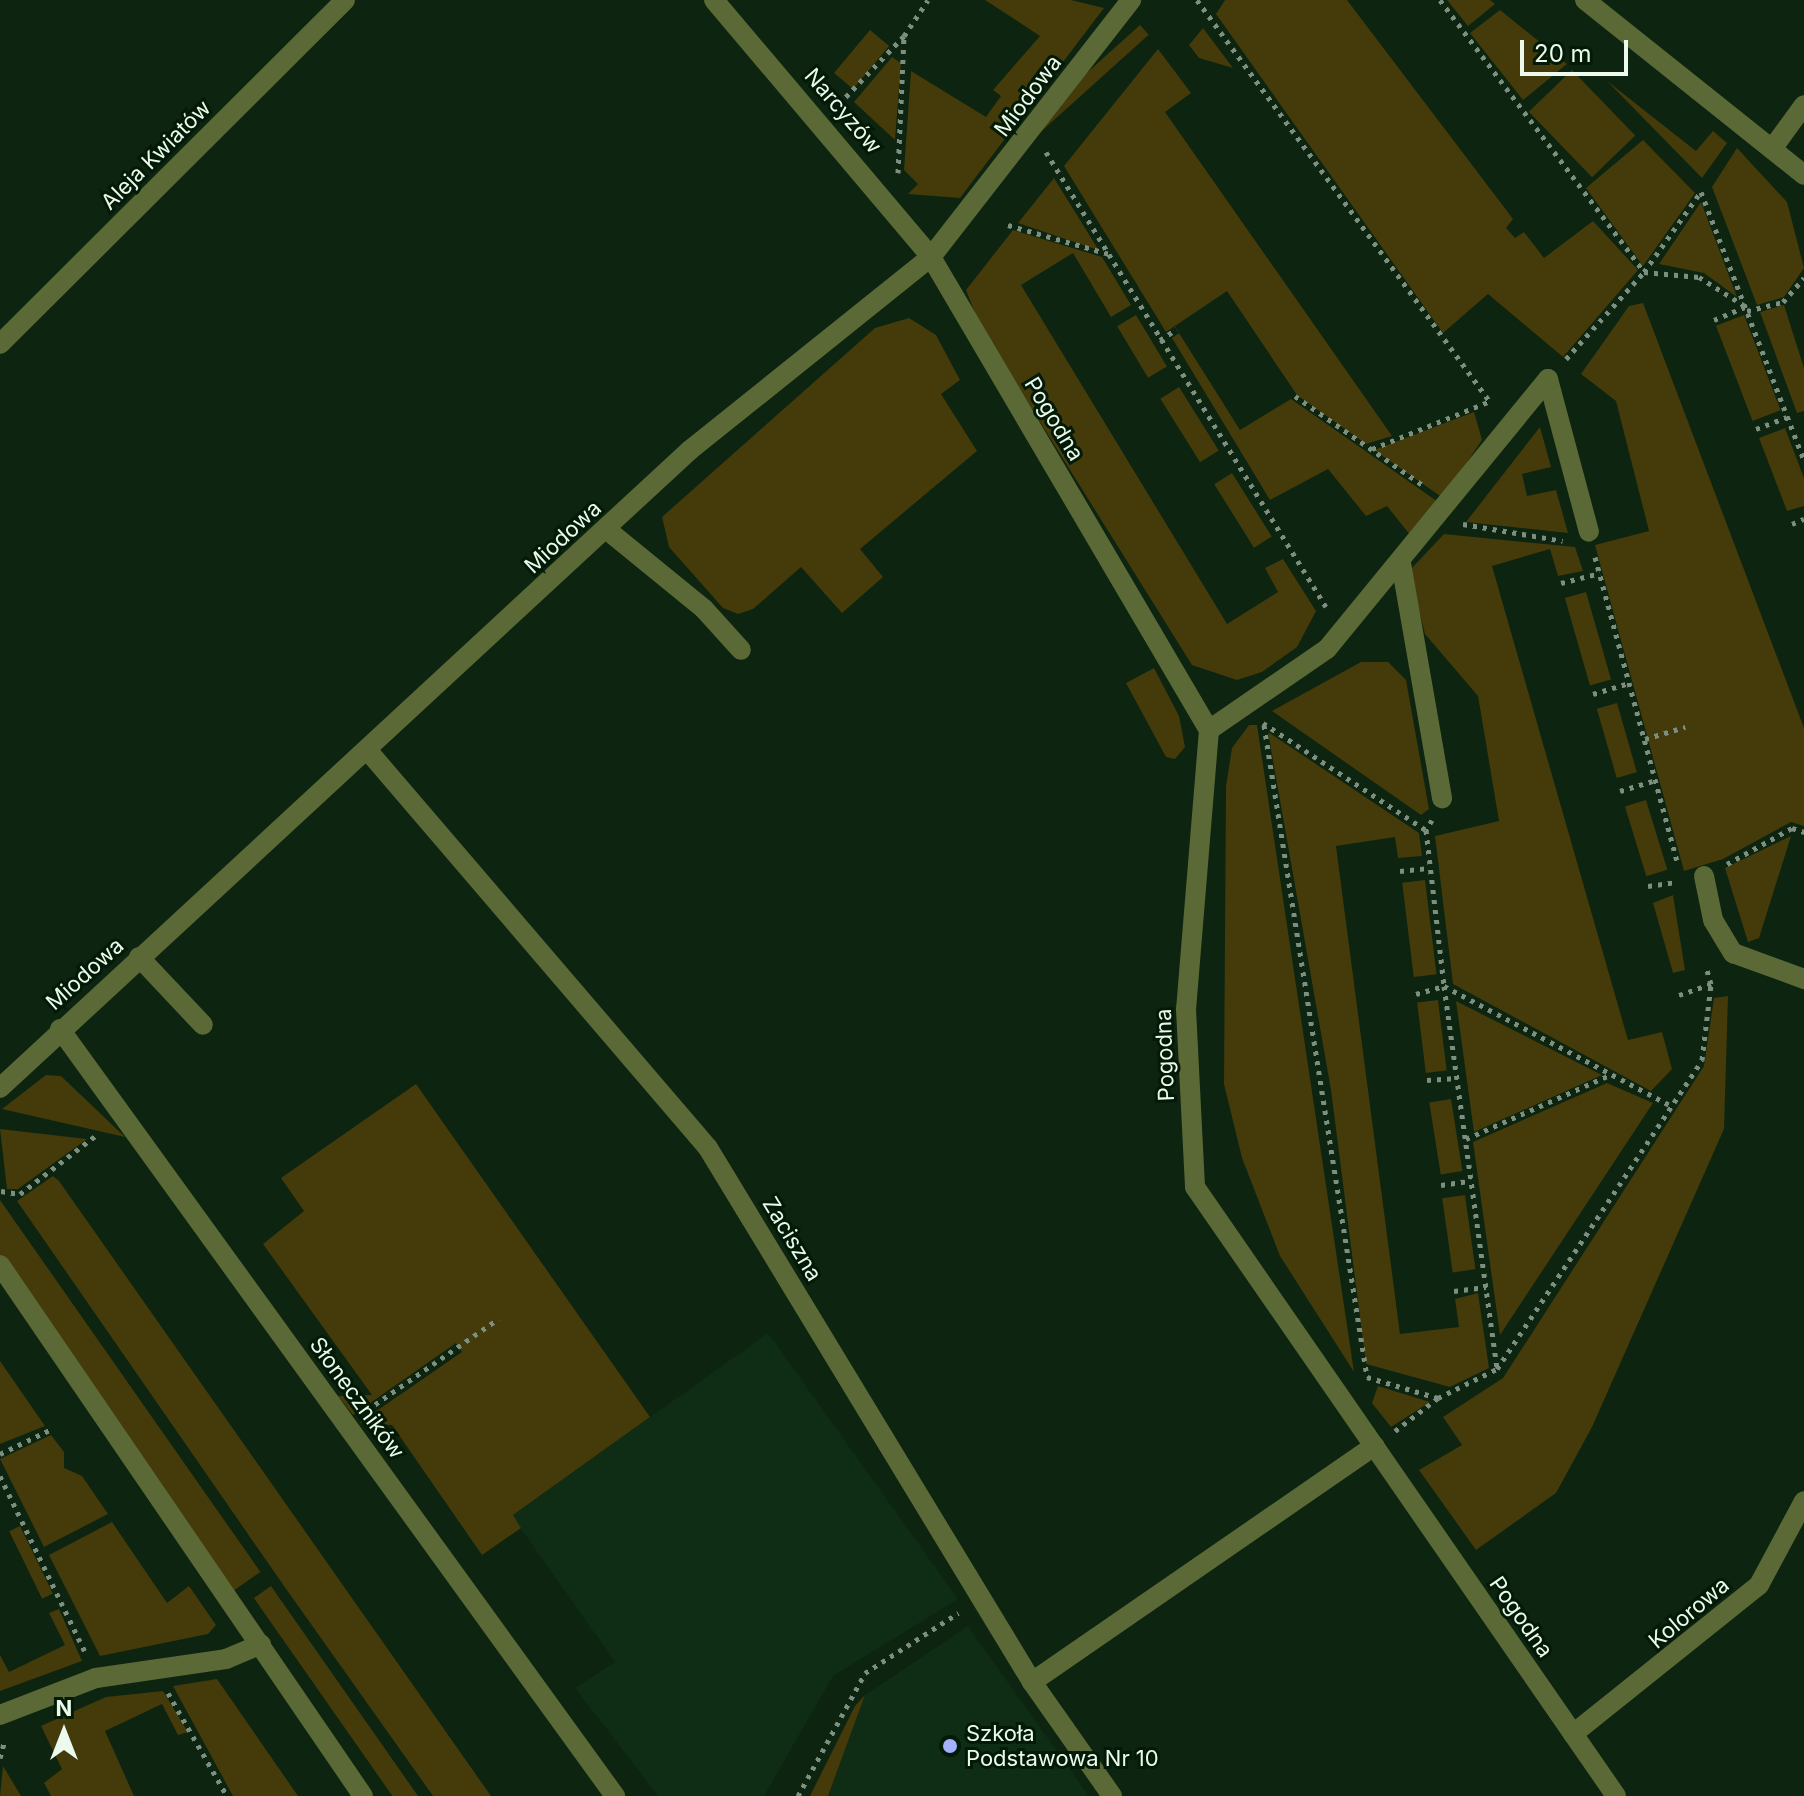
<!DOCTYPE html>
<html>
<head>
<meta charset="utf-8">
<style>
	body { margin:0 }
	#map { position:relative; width:1804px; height:1796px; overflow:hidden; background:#0c2410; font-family:Inter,sans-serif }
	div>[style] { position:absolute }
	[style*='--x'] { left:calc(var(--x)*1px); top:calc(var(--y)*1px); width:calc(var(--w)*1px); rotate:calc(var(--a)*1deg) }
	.built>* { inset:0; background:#0e2d14 }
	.green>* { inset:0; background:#443a0a; transform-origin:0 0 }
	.path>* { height:5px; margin-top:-2.5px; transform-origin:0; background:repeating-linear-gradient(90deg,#7d9080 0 4px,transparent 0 10px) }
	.lane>* { height:20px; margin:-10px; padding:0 10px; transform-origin:10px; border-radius:10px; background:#5a6935 }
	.street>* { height:20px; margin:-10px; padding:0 10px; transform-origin:10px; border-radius:10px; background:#5a6935 }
	.dots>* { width:22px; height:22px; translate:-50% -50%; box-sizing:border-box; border:4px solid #031a07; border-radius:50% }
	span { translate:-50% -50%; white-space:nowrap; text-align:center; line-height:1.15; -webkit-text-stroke:6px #031a07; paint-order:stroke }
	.street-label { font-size:22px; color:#ebfaec }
	.poi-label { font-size:22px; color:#ebfaec }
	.left { translate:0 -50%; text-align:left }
	.north { position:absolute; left:24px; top:1692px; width:80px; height:80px; -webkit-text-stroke:6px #031a07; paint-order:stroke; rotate:0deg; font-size:22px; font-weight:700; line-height:32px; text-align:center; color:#ebfaec }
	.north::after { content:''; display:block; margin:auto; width:28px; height:36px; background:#ebfaec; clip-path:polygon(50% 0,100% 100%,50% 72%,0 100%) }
	.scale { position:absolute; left:1520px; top:40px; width:108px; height:36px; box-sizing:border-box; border:4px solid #ebfaec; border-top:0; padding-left:10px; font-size:24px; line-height:28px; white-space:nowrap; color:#ebfaec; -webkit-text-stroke:6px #031a07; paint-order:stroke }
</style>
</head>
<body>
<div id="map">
	<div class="built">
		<i style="clip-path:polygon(768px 1333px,958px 1599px,833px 1676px,764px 1796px,658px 1796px,575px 1688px,615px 1662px,512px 1516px)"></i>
		<i style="clip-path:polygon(968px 1626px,1089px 1796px,828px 1796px,865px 1695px)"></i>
	</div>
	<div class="green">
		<i style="clip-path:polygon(985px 0,1071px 0,1104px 8px,960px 198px,908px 194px,918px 184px,904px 170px,911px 71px,986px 117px,1001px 96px,993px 90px,1040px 36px)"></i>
		<i style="clip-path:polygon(1225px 0,1347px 0,1513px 219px,1506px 228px,1515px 238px,1524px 232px,1544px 258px,1593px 221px,1638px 270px,1563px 357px,1488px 294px,1443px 333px,1216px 14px)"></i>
		<i style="clip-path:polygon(1447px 0,1490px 0,1495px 4px,1468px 26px)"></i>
		<i style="clip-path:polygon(1500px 10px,1567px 64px,1523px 100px,1470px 33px)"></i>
		<i style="left:1140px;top:25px;width:13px;height:151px;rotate:48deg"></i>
		<i style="clip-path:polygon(1203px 28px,1233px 68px,1199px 58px,1189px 45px)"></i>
		<i style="left:870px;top:30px;width:25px;height:56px;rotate:40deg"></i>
		<i style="clip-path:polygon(1158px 49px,1191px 93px,1165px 112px,1392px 436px,1366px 444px,1297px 395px,1227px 291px,1166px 332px,1064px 166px)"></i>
		<i style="clip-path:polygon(892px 57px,901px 63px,895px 140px,854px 102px)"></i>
		<i style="left:1572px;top:70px;width:91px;height:60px;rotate:46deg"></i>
		<i style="clip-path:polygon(1607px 81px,1696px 151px,1713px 131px,1727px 143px,1702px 178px)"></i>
		<i style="clip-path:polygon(1643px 140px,1695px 193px,1643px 266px,1586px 188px)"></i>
		<i style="clip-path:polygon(1737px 148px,1787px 202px,1804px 268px,1784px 297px,1757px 305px,1712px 187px)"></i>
		<i style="clip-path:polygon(1054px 178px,1098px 249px,1098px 250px,1018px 223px)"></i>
		<i style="clip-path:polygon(1701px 202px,1737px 297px,1704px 273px,1659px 264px)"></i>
		<i style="clip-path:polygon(1013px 230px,1102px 257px,1131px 305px,1111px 317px,1073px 253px,1021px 285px,1227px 624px,1278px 592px,1265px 568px,1283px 559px,1316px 611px,1297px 647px,1262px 672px,1237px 680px,1192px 665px,980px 326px,966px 290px)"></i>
		<i style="clip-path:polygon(1643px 303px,1804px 728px,1804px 826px,1791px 822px,1723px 859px,1684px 871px,1595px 545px,1649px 531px,1616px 401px,1581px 374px,1629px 306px)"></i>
		<i style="clip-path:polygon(1784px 305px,1804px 368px,1804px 411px,1797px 413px,1760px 312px)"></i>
		<i style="left:1136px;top:315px;width:60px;height:22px;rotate:59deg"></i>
		<i style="left:1744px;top:315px;width:102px;height:30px;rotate:69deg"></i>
		<i style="clip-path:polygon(909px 318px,936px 335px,960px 380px,941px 394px,977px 451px,860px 549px,883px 577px,842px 613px,801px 567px,753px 609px,738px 614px,723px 608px,669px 547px,662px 517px,875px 328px)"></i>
		<i style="clip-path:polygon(1179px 333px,1240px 430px,1291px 399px,1441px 504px,1415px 541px,1387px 506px,1366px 516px,1328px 469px,1270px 500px,1172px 338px)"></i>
		<i style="left:1179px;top:387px;width:75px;height:22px;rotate:58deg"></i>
		<i style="clip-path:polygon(1474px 412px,1482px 440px,1443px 498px,1374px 450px)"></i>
		<i style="clip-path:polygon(1540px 427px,1551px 467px,1522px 474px,1527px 496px,1556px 490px,1568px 533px,1466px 522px)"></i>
		<i style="clip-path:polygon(1785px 428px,1804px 478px,1804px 506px,1787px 511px,1759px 438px)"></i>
		<i style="left:1232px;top:473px;width:75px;height:21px;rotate:58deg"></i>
		<i style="clip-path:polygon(1444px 534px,1575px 547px,1583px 571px,1558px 576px,1550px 549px,1492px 566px,1628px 1040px,1662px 1032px,1672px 1069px,1651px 1091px,1453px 984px,1435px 836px,1499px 821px,1478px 696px,1425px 634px,1409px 571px)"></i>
		<i style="left:1586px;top:592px;width:91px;height:22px;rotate:74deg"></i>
		<i style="clip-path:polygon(1361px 662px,1388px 662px,1406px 680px,1429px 809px,1421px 815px,1272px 711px)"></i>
		<i style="clip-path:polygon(1154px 668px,1179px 716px,1185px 747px,1175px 759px,1166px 757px,1126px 683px)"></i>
		<i style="left:1617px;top:703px;width:72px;height:21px;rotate:74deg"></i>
		<i style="clip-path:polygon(1249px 725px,1257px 725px,1354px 1372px,1280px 1256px,1242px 1158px,1224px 1084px,1226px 786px,1232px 748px)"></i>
		<i style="clip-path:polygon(1268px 732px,1419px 833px,1422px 856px,1398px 858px,1395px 837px,1336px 846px,1400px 1334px,1459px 1327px,1455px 1299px,1478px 1293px,1489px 1368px,1450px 1387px,1366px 1364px,1331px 1090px)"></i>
		<i style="left:1646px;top:800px;width:73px;height:22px;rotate:73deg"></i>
		<i style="clip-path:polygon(1791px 836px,1759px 938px,1748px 942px,1725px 868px)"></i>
		<i style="left:1425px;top:880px;width:95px;height:23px;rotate:83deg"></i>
		<i style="clip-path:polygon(1673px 895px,1685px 970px,1673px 973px,1653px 903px)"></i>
		<i style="clip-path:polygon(1728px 996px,1724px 1129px,1592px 1427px,1556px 1493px,1476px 1550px,1419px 1470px,1462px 1445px,1443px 1417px,1503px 1378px,1704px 1066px,1714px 998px)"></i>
		<i style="left:1438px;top:1000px;width:71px;height:21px;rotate:83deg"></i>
		<i style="clip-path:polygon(1456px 1001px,1602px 1075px,1474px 1132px)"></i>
		<i style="clip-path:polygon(46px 1075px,61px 1076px,125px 1137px,2px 1109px)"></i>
		<i style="clip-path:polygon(1607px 1083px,1653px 1103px,1500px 1335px,1473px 1142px)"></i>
		<i style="clip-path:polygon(416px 1084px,650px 1417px,513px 1515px,521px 1528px,482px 1555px,392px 1425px,359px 1423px,462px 1352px,456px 1343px,353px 1415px,338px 1396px,372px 1395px,263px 1244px,304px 1211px,281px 1178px)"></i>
		<i style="left:1451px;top:1099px;width:73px;height:22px;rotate:81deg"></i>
		<i style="clip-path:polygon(0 1129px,87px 1139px,18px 1189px,7px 1189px)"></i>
		<i style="clip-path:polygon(53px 1176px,59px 1181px,491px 1796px,433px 1796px,284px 1586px,17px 1201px)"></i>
		<i style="left:1465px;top:1195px;width:75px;height:23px;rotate:82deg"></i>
		<i style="left:0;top:1200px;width:454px;height:32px;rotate:55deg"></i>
		<i style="clip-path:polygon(0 1361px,45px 1426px,0 1444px)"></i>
		<i style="clip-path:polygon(1378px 1386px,1430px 1402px,1391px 1427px,1372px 1403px)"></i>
		<i style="clip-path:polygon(51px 1435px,64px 1452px,64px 1468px,82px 1476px,108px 1514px,44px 1547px,0 1459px)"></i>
		<i style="clip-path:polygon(112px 1522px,167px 1603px,189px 1586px,216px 1625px,208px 1634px,100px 1656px,49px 1555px)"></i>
		<i style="left:20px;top:1526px;width:75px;height:12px;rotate:64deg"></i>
		<i style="left:271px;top:1586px;width:257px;height:21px;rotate:55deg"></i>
		<i style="clip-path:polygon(59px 1609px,82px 1661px,0 1691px,0 1655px,9px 1672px,65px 1645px,49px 1613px)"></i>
		<i style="clip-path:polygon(217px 1679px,298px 1796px,233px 1796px,173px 1686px)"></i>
		<i style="clip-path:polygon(163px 1691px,188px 1732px,178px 1735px,162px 1704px,105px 1731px,134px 1796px,51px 1796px,44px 1783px,62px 1769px,41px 1726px,106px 1697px)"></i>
		<i style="clip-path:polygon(865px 1695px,828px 1796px,810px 1796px,855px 1706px)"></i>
		<i style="clip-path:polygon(3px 1766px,21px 1796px,0 1796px)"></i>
	</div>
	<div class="path">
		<i style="--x:1197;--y:0;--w:499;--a:53.9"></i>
		<i style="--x:1440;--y:0;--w:340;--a:53.1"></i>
		<i style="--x:1644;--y:272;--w:55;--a:5.2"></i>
		<i style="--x:1699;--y:277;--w:54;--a:32.2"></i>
		<i style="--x:839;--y:104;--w:94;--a:-46.3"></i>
		<i style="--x:1046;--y:152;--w:534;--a:58.39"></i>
		<i style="--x:898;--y:173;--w:137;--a:-87.5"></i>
		<i style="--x:904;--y:36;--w:43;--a:-56.3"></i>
		<i style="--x:1701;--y:192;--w:287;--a:69"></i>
		<i style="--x:1008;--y:225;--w:105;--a:16"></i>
		<i style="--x:1747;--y:311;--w:37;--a:-14"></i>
		<i style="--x:1783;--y:302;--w:32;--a:-49"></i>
		<i style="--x:1714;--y:320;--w:33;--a:-23"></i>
		<i style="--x:1160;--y:340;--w:20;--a:-33"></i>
		<i style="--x:1566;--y:359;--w:117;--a:-48.1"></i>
		<i style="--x:1644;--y:272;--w:97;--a:-54.7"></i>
		<i style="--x:1295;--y:396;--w:157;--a:34.9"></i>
		<i style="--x:1756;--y:429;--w:33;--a:-21"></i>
		<i style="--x:1372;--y:449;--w:127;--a:-22.1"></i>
		<i style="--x:1463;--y:524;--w:101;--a:9.6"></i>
		<i style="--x:1792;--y:524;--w:13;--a:-23"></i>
		<i style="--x:1595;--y:557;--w:318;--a:74.9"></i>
		<i style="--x:1561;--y:583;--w:40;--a:-14.4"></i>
		<i style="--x:1593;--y:694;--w:39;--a:-17"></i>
		<i style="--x:1263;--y:723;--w:195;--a:33.3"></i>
		<i style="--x:1264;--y:725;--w:660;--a:81.02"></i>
		<i style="--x:1367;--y:1377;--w:74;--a:16.5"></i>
		<i style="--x:1645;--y:739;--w:42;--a:-16.7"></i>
		<i style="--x:1620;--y:791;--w:38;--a:-17"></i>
		<i style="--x:1432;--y:820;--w:12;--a:121"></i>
		<i style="--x:1426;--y:830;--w:157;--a:83.4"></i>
		<i style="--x:1444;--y:986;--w:386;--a:82.1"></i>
		<i style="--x:1727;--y:864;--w:74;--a:-29"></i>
		<i style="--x:1792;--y:828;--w:13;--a:18"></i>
		<i style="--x:1400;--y:871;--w:30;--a:-6"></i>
		<i style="--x:1648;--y:886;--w:28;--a:-8"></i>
		<i style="--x:1416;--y:994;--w:29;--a:-16"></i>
		<i style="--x:1444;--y:986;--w:255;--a:27.8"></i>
		<i style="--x:1679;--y:995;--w:34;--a:-19"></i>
		<i style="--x:1427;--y:1080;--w:30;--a:-4"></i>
		<i style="--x:1466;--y:1139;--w:158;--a:-24"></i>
		<i style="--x:1441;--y:1185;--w:30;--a:-8"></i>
		<i style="--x:1;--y:1191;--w:19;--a:9"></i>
		<i style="--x:20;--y:1194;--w:95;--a:-37.7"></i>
		<i style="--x:1454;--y:1291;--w:32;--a:-7"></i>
		<i style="--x:367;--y:1410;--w:160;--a:-34.8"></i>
		<i style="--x:1395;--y:1431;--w:54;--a:-37.5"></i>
		<i style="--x:1438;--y:1398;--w:66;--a:-26.2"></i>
		<i style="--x:1497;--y:1369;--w:371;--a:-56.4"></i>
		<i style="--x:1702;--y:1060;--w:77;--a:-83.2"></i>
		<i style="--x:1711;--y:984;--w:19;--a:-106"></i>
		<i style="--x:0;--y:1454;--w:58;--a:-25.7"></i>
		<i style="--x:0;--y:1476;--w:195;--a:64.2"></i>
		<i style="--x:168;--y:1693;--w:119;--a:60.2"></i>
		<i style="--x:0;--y:1758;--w:16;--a:-75"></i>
		<i style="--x:798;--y:1796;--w:140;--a:-61.4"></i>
		<i style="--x:865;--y:1673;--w:111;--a:-32.8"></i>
	</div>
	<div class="lane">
		<i style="--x:606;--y:529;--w:127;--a:39.2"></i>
		<i style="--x:704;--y:609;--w:55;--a:47.9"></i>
		<i style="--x:1704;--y:876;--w:45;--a:78.4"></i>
		<i style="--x:1713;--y:920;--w:39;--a:59"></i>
		<i style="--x:1733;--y:953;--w:76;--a:20.1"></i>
		<i style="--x:139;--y:957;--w:93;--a:46.7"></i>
	</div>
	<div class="street">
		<i style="--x:714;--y:0;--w:336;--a:49.8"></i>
		<i style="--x:931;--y:257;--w:549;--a:59.56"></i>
		<i style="--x:1209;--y:730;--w:280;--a:94.7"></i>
		<i style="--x:1186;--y:1009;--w:178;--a:87.1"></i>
		<i style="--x:1195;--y:1187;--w:740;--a:55.34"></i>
		<i style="--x:1585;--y:0;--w:280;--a:38.6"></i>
		<i style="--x:1772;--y:149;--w:54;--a:-54"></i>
		<i style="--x:0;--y:344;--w:487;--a:-44.9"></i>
		<i style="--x:1548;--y:379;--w:158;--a:75"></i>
		<i style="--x:1401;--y:563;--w:239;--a:80.1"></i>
		<i style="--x:1209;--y:730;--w:143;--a:-34.5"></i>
		<i style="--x:1327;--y:649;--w:349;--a:-50.7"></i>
		<i style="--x:369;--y:752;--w:521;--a:49.43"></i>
		<i style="--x:708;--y:1148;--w:625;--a:58.75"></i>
		<i style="--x:1032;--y:1682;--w:139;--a:54.9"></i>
		<i style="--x:60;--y:1029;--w:947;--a:54.11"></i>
		<i style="--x:0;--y:1088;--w:940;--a:-42.76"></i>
		<i style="--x:690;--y:450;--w:309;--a:-38.7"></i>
		<i style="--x:931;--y:257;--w:326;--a:-52.1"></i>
		<i style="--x:0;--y:1265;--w:643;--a:55.64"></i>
		<i style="--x:1032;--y:1682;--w:416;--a:-34.6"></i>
		<i style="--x:0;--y:1715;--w:103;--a:-21.1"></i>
		<i style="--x:96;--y:1678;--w:131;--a:-8.3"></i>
		<i style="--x:226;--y:1659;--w:38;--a:-23"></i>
		<i style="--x:1573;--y:1734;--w:238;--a:-38.7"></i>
		<i style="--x:1759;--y:1585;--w:95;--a:-61.8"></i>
	</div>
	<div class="dots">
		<i style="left:950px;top:1746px;background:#a3b2fd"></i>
	</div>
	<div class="street-label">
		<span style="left:1028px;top:96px;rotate:-53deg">Miodowa</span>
		<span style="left:843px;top:111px;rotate:49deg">Narcyzów</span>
		<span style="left:156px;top:155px;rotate:-45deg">Aleja Kwiatów</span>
		<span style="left:1054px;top:419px;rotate:59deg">Pogodna</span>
		<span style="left:563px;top:537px;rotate:-43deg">Miodowa</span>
		<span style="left:85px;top:974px;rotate:-42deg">Miodowa</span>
		<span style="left:1165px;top:1055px;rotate:-92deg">Pogodna</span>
		<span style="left:792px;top:1239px;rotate:59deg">Zaciszna</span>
		<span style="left:357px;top:1398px;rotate:54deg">Słoneczników</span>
		<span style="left:1689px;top:1613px;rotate:-40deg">Kolorowa</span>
		<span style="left:1521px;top:1617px;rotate:55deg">Pogodna</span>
	</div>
	<div class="poi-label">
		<span class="left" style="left:966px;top:1746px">Szkoła<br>Podstawowa Nr 10</span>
	</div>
	<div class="north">N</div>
	<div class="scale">20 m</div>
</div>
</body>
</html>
